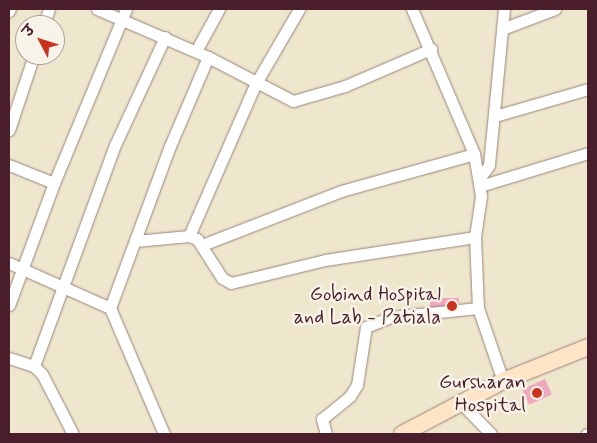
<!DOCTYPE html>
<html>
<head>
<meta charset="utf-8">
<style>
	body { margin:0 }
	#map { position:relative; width:597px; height:443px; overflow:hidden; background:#eee7cd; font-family:Mynerve,"Playpen Sans Deva",sans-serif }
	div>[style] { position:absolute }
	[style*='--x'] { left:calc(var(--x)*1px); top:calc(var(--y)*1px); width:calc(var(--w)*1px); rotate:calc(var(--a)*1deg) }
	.building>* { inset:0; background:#efa8be; transform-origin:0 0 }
	.roads { filter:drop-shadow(0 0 1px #9c837c) drop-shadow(0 0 1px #9c837c) }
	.street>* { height:11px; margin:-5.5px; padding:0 5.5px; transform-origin:5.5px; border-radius:5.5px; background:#fff }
	.secondary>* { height:16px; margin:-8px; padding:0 8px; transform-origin:8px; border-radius:8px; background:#ffe4c6 }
	.dots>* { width:14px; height:14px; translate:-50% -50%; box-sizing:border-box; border:2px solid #f7f3e8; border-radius:50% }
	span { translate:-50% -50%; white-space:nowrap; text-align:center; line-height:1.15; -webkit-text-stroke:5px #f7f3e8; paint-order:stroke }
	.poi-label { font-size:20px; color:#4a1f2b }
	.right { translate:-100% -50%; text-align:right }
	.frame { position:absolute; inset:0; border:10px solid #4a1f2b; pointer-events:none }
	.north { position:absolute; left:15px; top:15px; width:50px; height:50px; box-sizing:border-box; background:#f7f3e8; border:1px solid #b29e9c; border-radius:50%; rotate:310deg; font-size:14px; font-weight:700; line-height:20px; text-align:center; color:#4a1f2b }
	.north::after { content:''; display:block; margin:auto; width:18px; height:22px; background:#c8321e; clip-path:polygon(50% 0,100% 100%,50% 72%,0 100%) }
</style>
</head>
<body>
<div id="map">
	<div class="building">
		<i style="left:459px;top:298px;width:13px;height:29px;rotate:90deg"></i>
		<i style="left:545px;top:379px;width:17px;height:25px;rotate:66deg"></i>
	</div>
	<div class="roads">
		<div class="street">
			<i style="--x:97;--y:9;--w:121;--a:23.4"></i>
			<i style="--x:208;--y:57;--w:96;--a:27.4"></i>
			<i style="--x:293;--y:101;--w:54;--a:-16.1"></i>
			<i style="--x:345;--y:86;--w:94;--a:-23.3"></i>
			<i style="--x:412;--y:9;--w:158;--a:66.8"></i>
			<i style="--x:474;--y:154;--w:43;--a:80.5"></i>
			<i style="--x:481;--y:196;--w:41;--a:98.3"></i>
			<i style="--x:475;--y:237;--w:71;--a:87.6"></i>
			<i style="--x:478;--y:308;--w:77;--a:71.1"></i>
			<i style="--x:9;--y:11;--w:2;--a:-63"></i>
			<i style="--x:44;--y:25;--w:17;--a:-73"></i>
			<i style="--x:502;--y:29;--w:57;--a:-20.7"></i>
			<i style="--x:196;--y:51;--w:48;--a:-61.3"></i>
			<i style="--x:495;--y:116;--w:97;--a:-16.2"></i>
			<i style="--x:9;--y:130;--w:79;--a:-71.6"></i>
			<i style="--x:9;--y:165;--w:48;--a:21.8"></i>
			<i style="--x:54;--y:183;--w:130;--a:110.2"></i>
			<i style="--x:479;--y:179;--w:17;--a:-54"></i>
			<i style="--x:489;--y:165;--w:157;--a:-84.5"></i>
			<i style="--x:54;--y:183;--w:188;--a:-67.5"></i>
			<i style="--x:480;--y:186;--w:113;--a:-17"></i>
			<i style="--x:189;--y:236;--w:167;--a:-66.4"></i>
			<i style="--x:256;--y:83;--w:86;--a:-59.8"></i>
			<i style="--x:135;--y:241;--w:54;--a:-5.3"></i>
			<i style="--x:189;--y:236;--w:9;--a:21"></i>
			<i style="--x:197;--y:239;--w:46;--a:57.3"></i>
			<i style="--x:222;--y:278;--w:10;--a:29"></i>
			<i style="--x:231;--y:283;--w:97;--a:-13.7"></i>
			<i style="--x:325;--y:260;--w:152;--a:-8.7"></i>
			<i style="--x:202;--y:245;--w:149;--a:-21.2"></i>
			<i style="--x:341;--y:191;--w:138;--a:-15.5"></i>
			<i style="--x:9;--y:263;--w:111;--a:24"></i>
			<i style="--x:110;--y:308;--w:137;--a:66.8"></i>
			<i style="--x:110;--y:308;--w:173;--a:-69.7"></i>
			<i style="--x:170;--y:146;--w:97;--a:-66.9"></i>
			<i style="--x:9;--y:358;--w:26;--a:18"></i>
			<i style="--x:34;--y:366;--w:11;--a:45"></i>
			<i style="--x:42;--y:374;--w:68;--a:62.7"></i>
			<i style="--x:34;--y:366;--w:235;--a:-69.9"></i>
			<i style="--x:115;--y:145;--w:119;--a:-65.2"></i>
			<i style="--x:461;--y:403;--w:43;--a:45.9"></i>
			<i style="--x:326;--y:434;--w:16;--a:-105"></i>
			<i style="--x:322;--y:419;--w:36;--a:-39"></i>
			<i style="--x:350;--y:396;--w:13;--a:-58"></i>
			<i style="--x:357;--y:385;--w:59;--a:-81.2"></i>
			<i style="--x:366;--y:327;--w:27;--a:-22"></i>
			<i style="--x:391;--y:317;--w:87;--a:-5.9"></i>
			<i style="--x:587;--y:434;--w:1;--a:0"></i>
		</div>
		<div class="secondary">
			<i style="--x:402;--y:434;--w:114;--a:-27.7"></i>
			<i style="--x:503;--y:381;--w:92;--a:-21.8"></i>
		</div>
	</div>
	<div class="dots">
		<i style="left:452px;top:306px;background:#c8321e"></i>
		<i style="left:537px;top:393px;background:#c8321e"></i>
	</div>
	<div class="poi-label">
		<span class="right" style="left:441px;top:306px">Gobind Hospital<br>and Lab - Patiala</span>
		<span class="right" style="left:526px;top:394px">Gursharan<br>Hospital</span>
	</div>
	<div class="frame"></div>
	<div class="north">उ</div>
</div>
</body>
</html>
